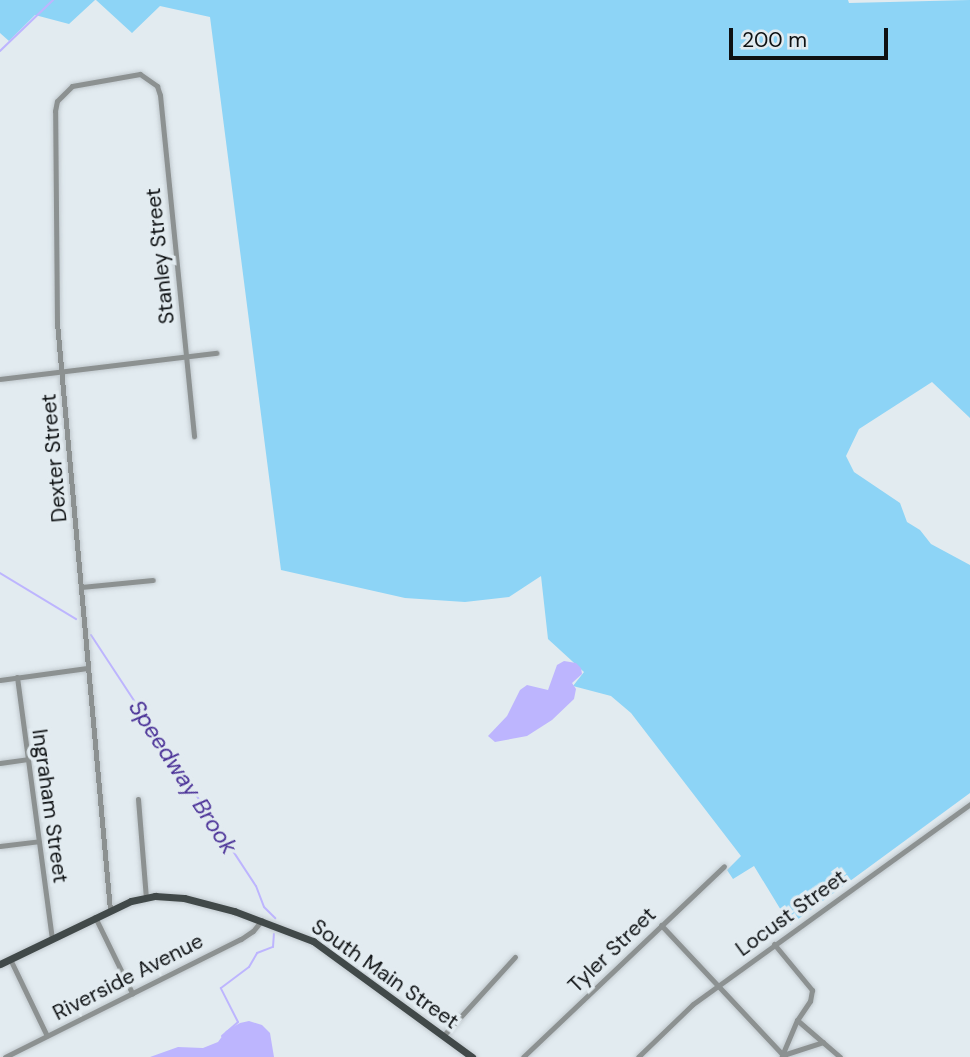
<!DOCTYPE html>
<html>
<head>
<meta charset="utf-8">
<style>
	body { margin:0 }
	#map { position:relative; width:970px; height:1057px; overflow:hidden; background:#e2ebf0; font-family:"DM Sans",sans-serif }
	div>[style] { position:absolute }
	[style*='--x'] { left:calc(var(--x)*1px); top:calc(var(--y)*1px); width:calc(var(--w)*1px); rotate:calc(var(--a)*1deg) }
	.green>* { inset:0; background:#8dd4f6 }
	.water>* { inset:0; background:#bdb5fe }
	.stream>* { height:2px; margin:-1px; padding:0 1px; transform-origin:1px; border-radius:1px; background:#bdb5fe }
	.roads { filter:drop-shadow(0 0 2px #c0c8cd) drop-shadow(0 0 2px #c0c8cd) }
	.minor>* { height:5px; margin:-2.5px; padding:0 2.5px; transform-origin:2.5px; border-radius:2.5px; background:#8c9191 }
	.major>* { height:7px; margin:-3.5px; padding:0 3.5px; transform-origin:3.5px; border-radius:3.5px; background:#414949 }
	span { translate:-50% -50%; white-space:nowrap; text-align:center; line-height:1.15; -webkit-text-stroke:7px #e2ebf0; paint-order:stroke }
	.street-label { font-size:21px; color:#0e1113 }
	.water-label { font-size:23px; color:#4a3197; font-style:italic }
	.scale { position:absolute; left:729px; top:28px; width:159px; height:32px; box-sizing:border-box; border:4px solid #0e1113; border-top:0; padding-left:9px; font-size:21px; line-height:24px; white-space:nowrap; color:#0e1113; -webkit-text-stroke:5px #e2ebf0; paint-order:stroke }
</style>
</head>
<body>
<div id="map">
	<div class="green">
		<i style="clip-path:polygon(0 0,95px 0,69px 24px,35px 15px,9px 41px,0 33px)"></i>
		<i style="clip-path:polygon(96px 0,848px 0,849px 3px,970px 0,970px 418px,932px 382px,859px 429px,846px 456px,854px 472px,900px 503px,907px 522px,920px 530px,931px 544px,970px 565px,970px 793px,790px 925px,754px 866px,733px 879px,727px 870px,741px 856px,631px 713px,611px 696px,573px 686px,584px 672px,548px 639px,541px 576px,509px 597px,465px 602px,405px 598px,281px 570px,210px 17px,160px 6px,132px 33px)"></i>
	</div>
	<div class="water">
		<i style="clip-path:polygon(564px 661px,576px 663px,581px 668px,582px 674px,572px 683px,576px 689px,574px 699px,552px 720px,527px 736px,495px 742px,488px 736px,507px 716px,520px 690px,527px 685px,548px 690px,557px 665px)"></i>
		<i style="clip-path:polygon(249px 1021px,262px 1025px,270px 1033px,274px 1057px,150px 1057px,178px 1047px,203px 1048px,218px 1042px,226px 1031px,240px 1023px)"></i>
	</div>
	<div class="stream">
		<i style="--x:0;--y:51;--w:74;--a:-43.9"></i>
		<i style="--x:0;--y:573;--w:89;--a:31.2"></i>
		<i style="--x:91;--y:635;--w:300;--a:56.7"></i>
		<i style="--x:256;--y:886;--w:22;--a:69"></i>
		<i style="--x:264;--y:907;--w:16;--a:45"></i>
		<i style="--x:222;--y:1036;--w:21;--a:-41"></i>
		<i style="--x:238;--y:1022;--w:38;--a:-117"></i>
		<i style="--x:221;--y:988;--w:35;--a:-37"></i>
		<i style="--x:249;--y:967;--w:16;--a:-60"></i>
		<i style="--x:257;--y:953;--w:17;--a:-21"></i>
		<i style="--x:273;--y:947;--w:13;--a:-86"></i>
	</div>
	<div class="roads">
		<div class="minor">
			<i style="--x:0;--y:379;--w:218;--a:-6.9"></i>
			<i style="--x:81;--y:587;--w:72;--a:-5.6"></i>
			<i style="--x:17;--y:677;--w:263;--a:82.4"></i>
			<i style="--x:0;--y:680;--w:88;--a:-7.9"></i>
			<i style="--x:0;--y:763;--w:28;--a:-8"></i>
			<i style="--x:138;--y:799;--w:99;--a:85.4"></i>
			<i style="--x:0;--y:846;--w:38;--a:-7"></i>
			<i style="--x:110;--y:910;--w:589;--a:-95.16"></i>
			<i style="--x:57;--y:323;--w:212;--a:-90.5"></i>
			<i style="--x:55;--y:111;--w:10;--a:-79"></i>
			<i style="--x:57;--y:101;--w:21;--a:-45"></i>
			<i style="--x:72;--y:86;--w:69;--a:-10"></i>
			<i style="--x:140;--y:74;--w:21;--a:35"></i>
			<i style="--x:157;--y:86;--w:9;--a:72"></i>
			<i style="--x:160;--y:95;--w:343;--a:84.3"></i>
			<i style="--x:95;--y:917;--w:85;--a:64"></i>
			<i style="--x:661;--y:925;--w:181;--a:46.8"></i>
			<i style="--x:774;--y:944;--w:60;--a:50.4"></i>
			<i style="--x:812;--y:990;--w:11;--a:100"></i>
			<i style="--x:810;--y:1001;--w:23;--a:124"></i>
			<i style="--x:797;--y:1020;--w:39;--a:113"></i>
			<i style="--x:10;--y:959;--w:85;--a:64.3"></i>
			<i style="--x:797;--y:1020;--w:57;--a:40.7"></i>
			<i style="--x:443;--y:1036;--w:107;--a:-47.7"></i>
			<i style="--x:783;--y:1055;--w:42;--a:-18"></i>
			<i style="--x:5;--y:1057;--w:264;--a:-26.6"></i>
			<i style="--x:241;--y:939;--w:14;--a:-34"></i>
			<i style="--x:253;--y:931;--w:14;--a:-51"></i>
			<i style="--x:523;--y:1057;--w:277;--a:-43.5"></i>
			<i style="--x:638;--y:1057;--w:76;--a:-43.9"></i>
			<i style="--x:693;--y:1004;--w:342;--a:-35.8"></i>
		</div>
		<div class="major">
			<i style="--x:0;--y:964;--w:145;--a:-25.7"></i>
			<i style="--x:131;--y:901;--w:25;--a:-12"></i>
			<i style="--x:155;--y:896;--w:29;--a:4"></i>
			<i style="--x:184;--y:898;--w:52;--a:14.6"></i>
			<i style="--x:234;--y:911;--w:85;--a:20.8"></i>
			<i style="--x:313;--y:941;--w:197;--a:36.1"></i>
		</div>
	</div>
	<div class="street-label">
		<span style="left:160px;top:256px;rotate:-96deg">Stanley Street</span>
		<span style="left:54px;top:458px;rotate:-95deg">Dexter Street</span>
		<span style="left:50px;top:806px;rotate:82deg">Ingraham Street</span>
		<span style="left:791px;top:913px;rotate:-36deg">Locust Street</span>
		<span style="left:612px;top:950px;rotate:-44deg">Tyler Street</span>
		<span style="left:385px;top:974px;rotate:35deg">South Main Street</span>
		<span style="left:128px;top:977px;rotate:-27deg">Riverside Avenue</span>
	</div>
	<div class="water-label">
		<span style="left:183px;top:777px;rotate:57deg">Speedway Brook</span>
	</div>
	<div class="scale">200 m</div>
</div>
</body>
</html>
